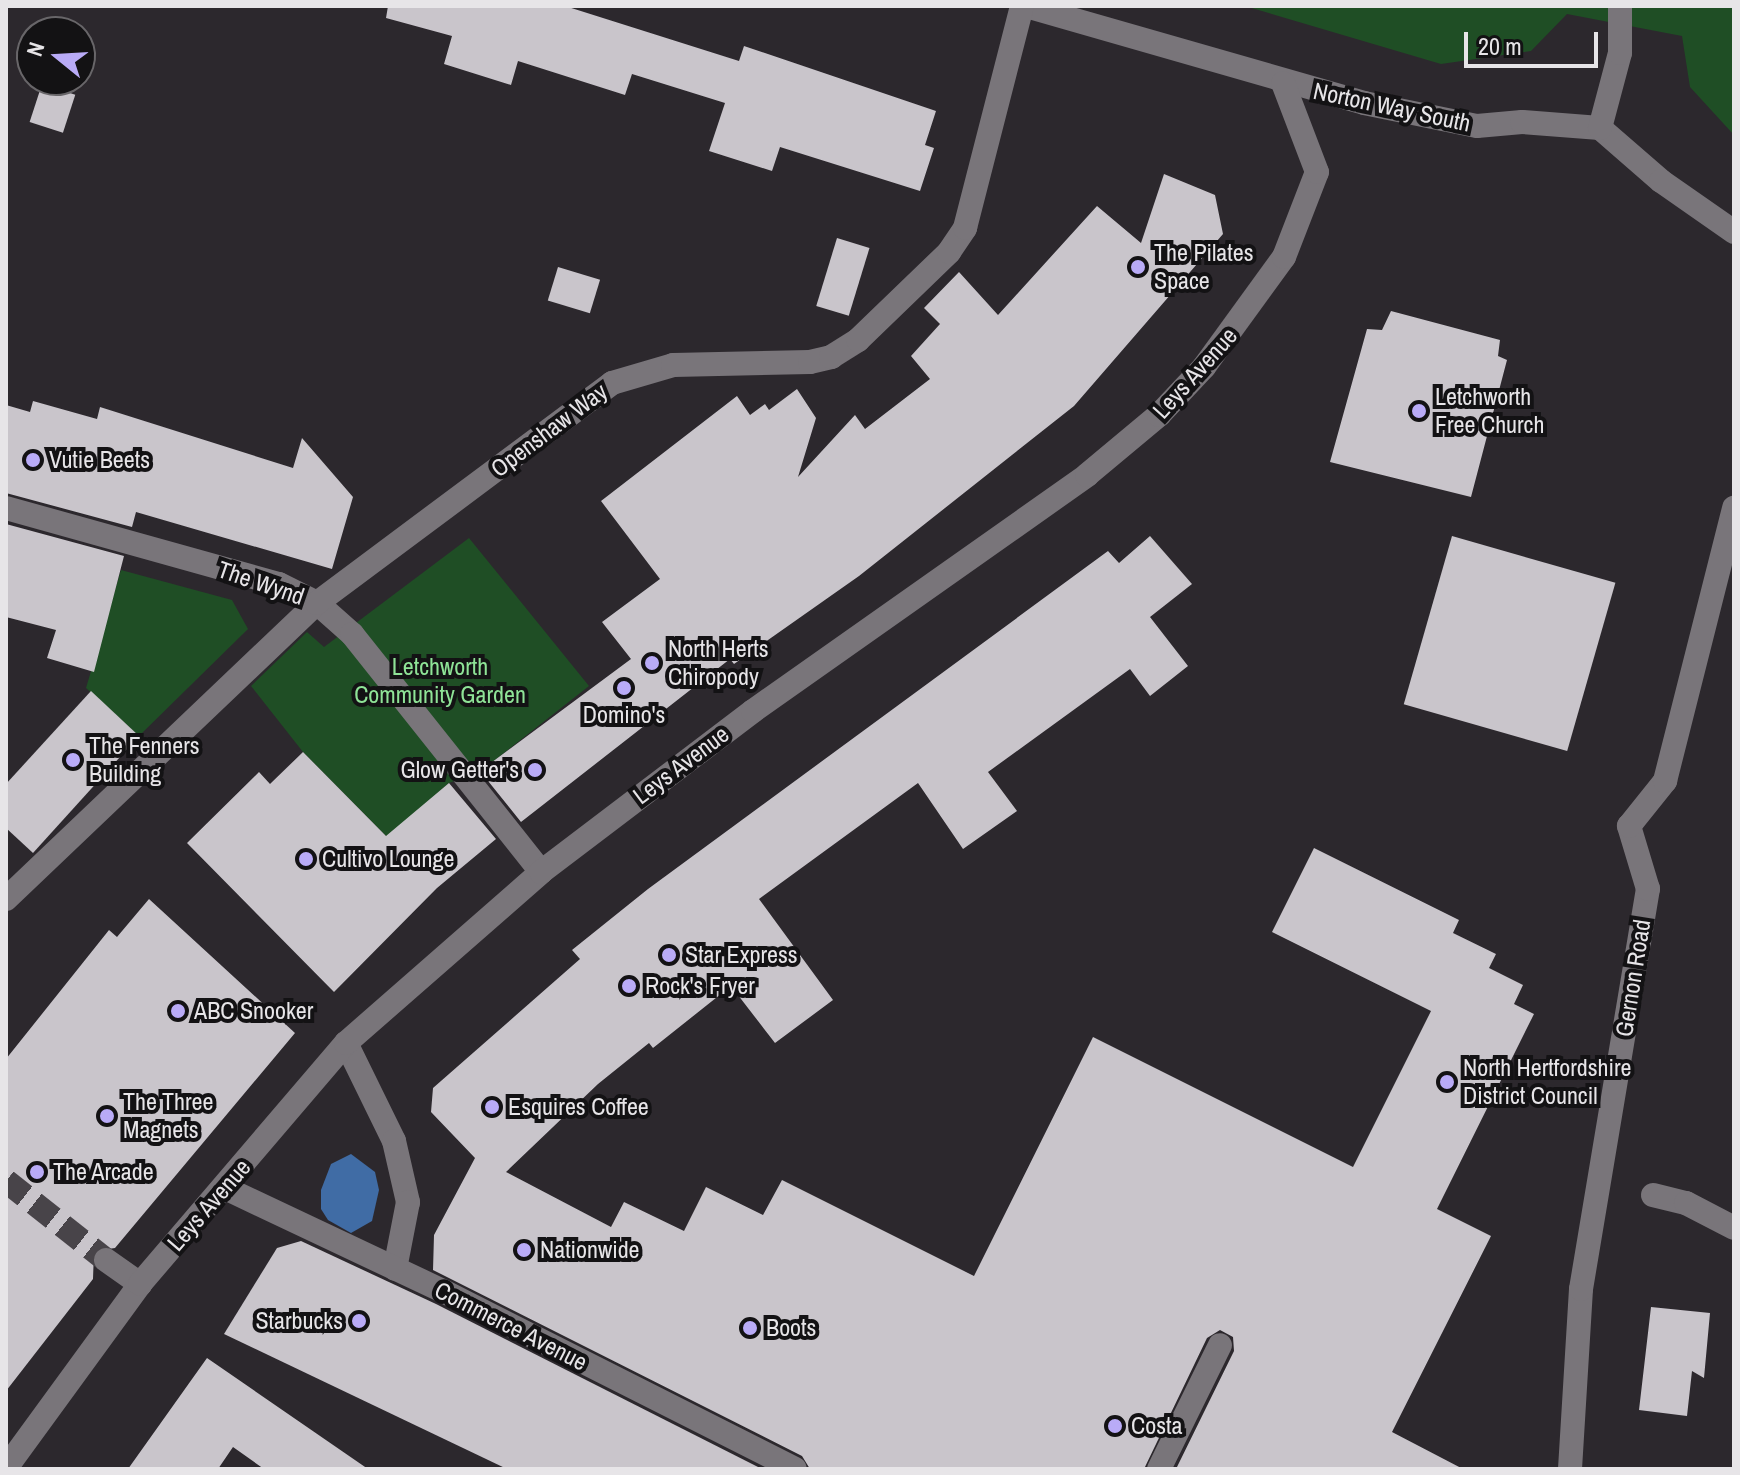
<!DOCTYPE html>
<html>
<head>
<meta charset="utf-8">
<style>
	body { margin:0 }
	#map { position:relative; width:1740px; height:1475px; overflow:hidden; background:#2c282d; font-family:"Archivo Narrow",sans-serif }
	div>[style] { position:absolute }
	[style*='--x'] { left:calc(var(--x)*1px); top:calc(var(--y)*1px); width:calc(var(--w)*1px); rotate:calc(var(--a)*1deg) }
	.green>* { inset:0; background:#1f4e25 }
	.water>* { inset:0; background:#406ca5 }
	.building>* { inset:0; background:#c9c5cb; transform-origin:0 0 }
	.minor-tunnel>* { height:24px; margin-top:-12px; transform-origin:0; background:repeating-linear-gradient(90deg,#484449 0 24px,transparent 0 36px) }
	.minor>* { height:24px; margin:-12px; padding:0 12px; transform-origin:12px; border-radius:12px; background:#79757a }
	.dots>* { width:22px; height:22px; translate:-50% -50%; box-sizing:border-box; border:4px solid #131214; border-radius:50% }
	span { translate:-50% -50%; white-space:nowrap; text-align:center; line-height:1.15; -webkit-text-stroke:8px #131214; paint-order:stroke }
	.street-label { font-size:24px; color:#e7e5e8 }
	.poi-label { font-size:24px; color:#e7e5e8 }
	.left { translate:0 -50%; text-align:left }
	.right { translate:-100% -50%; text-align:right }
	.park-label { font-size:24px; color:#8fe397 }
	.frame { position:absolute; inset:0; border:8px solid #e7e5e8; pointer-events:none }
	.north { position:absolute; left:16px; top:16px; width:80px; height:80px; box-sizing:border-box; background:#131214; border:2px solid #686669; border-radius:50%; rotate:288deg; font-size:22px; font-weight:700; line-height:32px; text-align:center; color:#e7e5e8 }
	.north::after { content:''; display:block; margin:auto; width:28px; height:36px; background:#b9abf7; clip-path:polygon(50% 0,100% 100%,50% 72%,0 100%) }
	.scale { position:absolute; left:1464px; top:32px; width:134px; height:36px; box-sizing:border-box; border:4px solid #e7e5e8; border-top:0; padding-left:10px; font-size:24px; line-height:28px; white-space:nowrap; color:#e7e5e8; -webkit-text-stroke:6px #131214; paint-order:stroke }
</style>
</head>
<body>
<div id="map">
	<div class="green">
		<i style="clip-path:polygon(1245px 6px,1734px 6px,1734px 135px,1690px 87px,1682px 36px,1567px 14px,1531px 51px,1441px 64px)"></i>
		<i style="clip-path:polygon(469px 538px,589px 686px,481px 771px,449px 783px,387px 837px,303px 752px,251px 686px,307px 632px,324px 647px)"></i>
		<i style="clip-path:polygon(121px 570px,232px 600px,248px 629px,139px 736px,86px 688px)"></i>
	</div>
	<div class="water">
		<i style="clip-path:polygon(351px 1154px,375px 1172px,379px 1190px,372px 1221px,351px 1233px,328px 1220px,321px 1209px,321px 1190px,331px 1164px)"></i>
	</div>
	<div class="building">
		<i style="clip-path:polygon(388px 6px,565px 6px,739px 61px,744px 46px,936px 111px,925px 145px,934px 148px,920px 191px,780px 147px,772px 171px,709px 151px,725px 103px,632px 74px,625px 95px,518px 61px,511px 85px,444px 64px,452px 36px,386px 18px)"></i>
		<i style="left:42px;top:84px;width:35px;height:40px;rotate:18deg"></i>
		<i style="clip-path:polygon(1164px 174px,1215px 195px,1223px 234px,1074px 406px,859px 576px,734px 664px,730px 659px,521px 822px,480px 771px,631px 659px,602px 622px,660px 579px,601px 501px,737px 396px,750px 415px,765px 404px,769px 410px,797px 389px,816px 418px,798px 477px,855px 415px,865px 429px,930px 379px,911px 356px,940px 324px,924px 308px,959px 272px,998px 315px,1097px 206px,1141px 243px)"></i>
		<i style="left:837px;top:238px;width:34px;height:71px;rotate:17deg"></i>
		<i style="left:558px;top:267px;width:44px;height:35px;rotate:17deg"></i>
		<i style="clip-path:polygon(1391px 311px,1500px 340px,1498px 356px,1507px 360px,1471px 497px,1330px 462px,1367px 329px,1382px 330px)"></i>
		<i style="clip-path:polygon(33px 401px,97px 419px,100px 407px,293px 468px,302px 438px,353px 497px,332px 569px,136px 512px,132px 527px,6px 493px,6px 405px,30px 412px)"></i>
		<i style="clip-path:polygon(6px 524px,124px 556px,94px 672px,47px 658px,56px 630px,6px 617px)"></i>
		<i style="clip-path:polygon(1150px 536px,1192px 584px,1150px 617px,1188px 666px,1150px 696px,1130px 669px,988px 772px,1017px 811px,963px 849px,918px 783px,759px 899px,833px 1000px,775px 1043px,731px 986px,653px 1048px,649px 1043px,598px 1084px,506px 1172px,611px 1227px,624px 1202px,684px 1231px,706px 1187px,763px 1215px,782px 1180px,974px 1276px,1093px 1037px,1353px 1167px,1431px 1011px,1272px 932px,1314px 848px,1459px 920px,1453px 933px,1496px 954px,1489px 968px,1523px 985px,1514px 1004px,1534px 1014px,1437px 1209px,1491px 1236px,1392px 1432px,1463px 1469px,1176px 1469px,1234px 1351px,1233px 1337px,1220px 1330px,1207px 1338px,1144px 1469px,810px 1469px,802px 1456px,433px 1270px,434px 1235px,475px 1158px,431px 1112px,433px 1088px,580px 959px,572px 950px,648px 889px,1108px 551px,1119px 563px)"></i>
		<i style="left:1452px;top:536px;width:170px;height:175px;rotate:16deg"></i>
		<i style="clip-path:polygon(91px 691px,139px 736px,33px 853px,6px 828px,6px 784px)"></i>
		<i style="clip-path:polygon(303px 752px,386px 836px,449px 783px,496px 839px,437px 888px,334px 992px,187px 843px,259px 772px,270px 784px)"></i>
		<i style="clip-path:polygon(149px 899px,295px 1033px,115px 1248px,94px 1251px,93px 1279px,6px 1391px,6px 1059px,109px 930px,117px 937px)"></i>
		<i style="clip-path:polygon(301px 1241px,436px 1304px,762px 1469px,507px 1469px,224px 1334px,277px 1248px)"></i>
		<i style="clip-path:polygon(1651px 1307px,1710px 1313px,1704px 1378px,1692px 1371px,1687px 1416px,1639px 1410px)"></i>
		<i style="clip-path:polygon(207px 1358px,368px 1469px,264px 1469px,233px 1447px,218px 1469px,128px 1469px)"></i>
	</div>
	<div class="minor-tunnel">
		<i style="--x:6;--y:1181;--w:127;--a:38.3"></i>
	</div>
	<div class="minor">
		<i style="--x:1026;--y:6;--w:352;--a:16"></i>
		<i style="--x:1364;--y:103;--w:115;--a:11.5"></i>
		<i style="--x:1477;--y:126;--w:45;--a:-5.1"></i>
		<i style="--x:1522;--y:122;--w:78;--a:4.4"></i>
		<i style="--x:1600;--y:128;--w:81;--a:41"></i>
		<i style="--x:1661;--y:181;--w:89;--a:34.9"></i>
		<i style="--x:1600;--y:128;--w:78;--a:-75.1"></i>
		<i style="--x:1620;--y:53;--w:47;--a:-90"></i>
		<i style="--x:6;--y:508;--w:283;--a:15.6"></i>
		<i style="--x:279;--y:584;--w:42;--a:26.6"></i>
		<i style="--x:317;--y:603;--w:47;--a:41.5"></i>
		<i style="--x:352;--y:634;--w:304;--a:51.5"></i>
		<i style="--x:6;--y:899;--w:429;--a:-43.6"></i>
		<i style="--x:317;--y:603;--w:368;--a:-36.7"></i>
		<i style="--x:612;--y:383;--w:64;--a:-16.4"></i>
		<i style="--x:673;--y:365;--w:137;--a:-1.3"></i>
		<i style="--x:810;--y:362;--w:22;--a:-13"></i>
		<i style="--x:831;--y:357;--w:32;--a:-32"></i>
		<i style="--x:858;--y:340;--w:127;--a:-44"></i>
		<i style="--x:949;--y:252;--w:29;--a:-56"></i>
		<i style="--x:965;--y:228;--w:229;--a:-75.6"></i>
		<i style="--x:346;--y:1043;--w:109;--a:63.9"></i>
		<i style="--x:394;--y:1141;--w:63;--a:77.1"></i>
		<i style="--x:408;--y:1202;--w:68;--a:101"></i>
		<i style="--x:225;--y:1188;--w:241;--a:25.3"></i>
		<i style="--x:443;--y:1291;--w:394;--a:26.8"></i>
		<i style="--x:1653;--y:1195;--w:34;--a:14"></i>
		<i style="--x:1686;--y:1203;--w:54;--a:27.5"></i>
		<i style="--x:106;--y:1260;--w:42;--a:35.2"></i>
		<i style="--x:6;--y:1468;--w:228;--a:-53.9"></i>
		<i style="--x:140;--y:1284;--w:317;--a:-49.5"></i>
		<i style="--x:346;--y:1043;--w:259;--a:-41.2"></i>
		<i style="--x:541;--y:872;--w:266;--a:-37.2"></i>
		<i style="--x:753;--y:711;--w:409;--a:-35.2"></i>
		<i style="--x:1087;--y:475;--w:94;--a:-39.8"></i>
		<i style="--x:1159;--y:415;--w:66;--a:-46.8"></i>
		<i style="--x:1204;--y:367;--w:136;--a:-54"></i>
		<i style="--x:1284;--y:257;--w:91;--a:-68.8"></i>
		<i style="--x:1317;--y:172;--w:95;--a:-110.9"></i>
		<i style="--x:1159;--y:1469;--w:138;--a:-63.8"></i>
		<i style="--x:1570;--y:1469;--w:180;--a:-86.5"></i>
		<i style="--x:1581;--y:1289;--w:406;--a:-80.5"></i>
		<i style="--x:1648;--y:889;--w:66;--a:-106.8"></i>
		<i style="--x:1629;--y:826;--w:58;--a:-51.3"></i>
		<i style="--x:1665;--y:781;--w:282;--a:-75.8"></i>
	</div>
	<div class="dots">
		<i style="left:1138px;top:267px;background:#b9abf7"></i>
		<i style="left:1419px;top:411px;background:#b9abf7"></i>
		<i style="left:33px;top:460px;background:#b9abf7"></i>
		<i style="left:652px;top:663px;background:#b9abf7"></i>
		<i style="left:624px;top:688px;background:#b9abf7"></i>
		<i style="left:73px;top:760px;background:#b9abf7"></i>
		<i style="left:535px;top:770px;background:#b9abf7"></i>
		<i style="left:306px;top:859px;background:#b9abf7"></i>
		<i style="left:669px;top:955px;background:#b9abf7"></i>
		<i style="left:629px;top:986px;background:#b9abf7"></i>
		<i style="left:178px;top:1011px;background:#b9abf7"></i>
		<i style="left:1447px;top:1082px;background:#b9abf7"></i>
		<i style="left:492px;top:1107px;background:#b9abf7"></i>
		<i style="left:107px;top:1116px;background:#b9abf7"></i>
		<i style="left:37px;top:1172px;background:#b9abf7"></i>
		<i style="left:524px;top:1250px;background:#b9abf7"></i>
		<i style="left:359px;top:1321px;background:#b9abf7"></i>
		<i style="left:750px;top:1328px;background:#b9abf7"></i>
		<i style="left:1115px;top:1426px;background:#b9abf7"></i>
	</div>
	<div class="street-label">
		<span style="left:1392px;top:107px;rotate:12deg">Norton Way South</span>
		<span style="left:1195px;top:373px;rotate:-48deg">Leys Avenue</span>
		<span style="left:549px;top:430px;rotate:-37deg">Openshaw Way</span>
		<span style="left:261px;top:583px;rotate:19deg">The Wynd</span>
		<span style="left:681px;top:765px;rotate:-37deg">Leys Avenue</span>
		<span style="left:1633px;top:978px;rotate:-81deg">Gernon Road</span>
		<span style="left:209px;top:1205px;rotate:-49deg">Leys Avenue</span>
		<span style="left:511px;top:1326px;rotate:27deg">Commerce Avenue</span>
	</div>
	<div class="poi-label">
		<span class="left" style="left:1154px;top:267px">The Pilates<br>Space</span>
		<span class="left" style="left:1435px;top:411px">Letchworth<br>Free Church</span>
		<span class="left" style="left:49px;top:460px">Vutie Beets</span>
		<span class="left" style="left:668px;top:663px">North Herts<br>Chiropody</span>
		<span style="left:624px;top:715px">Domino's</span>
		<span class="left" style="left:89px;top:760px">The Fenners<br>Building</span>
		<span class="right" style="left:519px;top:770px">Glow Getter's</span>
		<span class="left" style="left:322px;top:859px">Cultivo Lounge</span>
		<span class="left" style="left:685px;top:955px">Star Express</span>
		<span class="left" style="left:645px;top:986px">Rock's Fryer</span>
		<span class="left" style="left:194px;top:1011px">ABC Snooker</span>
		<span class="left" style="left:1463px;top:1082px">North Hertfordshire<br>District Council</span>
		<span class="left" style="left:123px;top:1116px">The Three<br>Magnets</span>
		<span class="left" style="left:508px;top:1107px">Esquires Coffee</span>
		<span class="left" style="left:53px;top:1172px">The Arcade</span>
		<span class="left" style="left:540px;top:1250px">Nationwide</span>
		<span class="right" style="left:343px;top:1321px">Starbucks</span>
		<span class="left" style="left:766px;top:1328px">Boots</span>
		<span class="left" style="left:1131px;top:1426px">Costa</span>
	</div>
	<div class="park-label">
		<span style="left:440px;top:681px">Letchworth<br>Community Garden</span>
	</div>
	<div class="frame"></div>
	<div class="north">N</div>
	<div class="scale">20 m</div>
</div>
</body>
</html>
